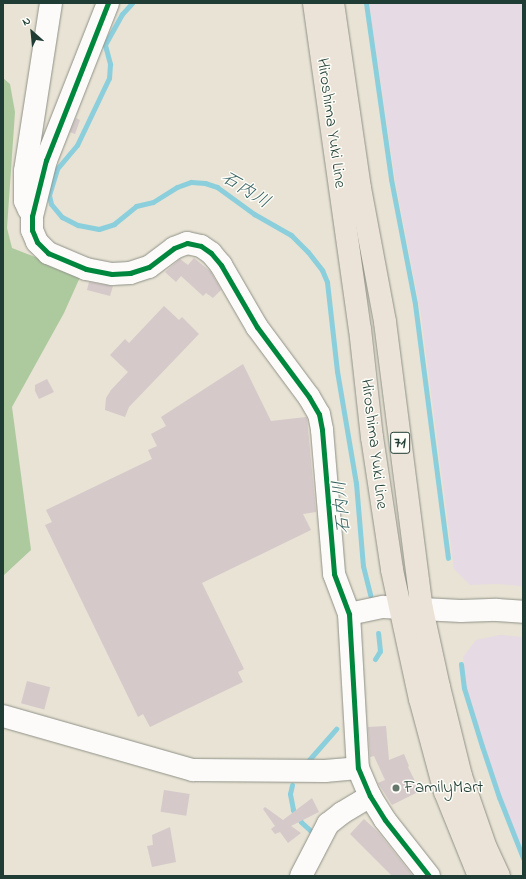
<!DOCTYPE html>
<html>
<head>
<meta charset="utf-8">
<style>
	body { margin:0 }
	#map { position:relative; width:526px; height:879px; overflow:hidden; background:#e8e3d4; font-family:"Indie Flower","Klee One",sans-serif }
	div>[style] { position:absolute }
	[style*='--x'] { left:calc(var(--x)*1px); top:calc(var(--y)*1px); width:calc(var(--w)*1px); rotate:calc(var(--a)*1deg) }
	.built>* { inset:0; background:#e6dae4 }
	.forest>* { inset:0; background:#adca9f }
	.stream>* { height:5px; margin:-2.5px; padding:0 2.5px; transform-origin:2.5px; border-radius:2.5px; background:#8bcfdd }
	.building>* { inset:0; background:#d5c9ca; transform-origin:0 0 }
	.roads { filter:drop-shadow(0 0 1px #8f9188) drop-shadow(0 0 1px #8f9188) }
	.minor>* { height:22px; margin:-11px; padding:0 11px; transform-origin:11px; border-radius:11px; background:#fcfbf9 }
	.major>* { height:22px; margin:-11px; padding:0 11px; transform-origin:11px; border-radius:11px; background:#ebe3d7 }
	.cycleway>* { height:5px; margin:-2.5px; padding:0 2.5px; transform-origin:2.5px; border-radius:2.5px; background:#00873e }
	.dots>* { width:11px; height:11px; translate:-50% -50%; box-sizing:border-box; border:2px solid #fdfcf7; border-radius:50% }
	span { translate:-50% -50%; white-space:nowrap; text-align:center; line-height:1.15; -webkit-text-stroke:3px #fdfcf7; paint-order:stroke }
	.shield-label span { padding:1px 3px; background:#fdfcf7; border:1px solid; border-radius:3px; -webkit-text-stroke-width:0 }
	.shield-label { font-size:16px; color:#1f3d34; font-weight:700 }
	.street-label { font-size:17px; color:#1f3d34 }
	.poi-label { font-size:17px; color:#1f3d34 }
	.left { translate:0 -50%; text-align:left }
	.water-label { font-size:18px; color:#305f5f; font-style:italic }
	.frame { position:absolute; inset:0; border:4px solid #1f3d34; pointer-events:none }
	.north { position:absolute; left:12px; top:12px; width:40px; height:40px; -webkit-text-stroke:3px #fdfcf7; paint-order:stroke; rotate:333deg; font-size:11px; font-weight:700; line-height:16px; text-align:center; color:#1f3d34 }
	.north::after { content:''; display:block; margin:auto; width:14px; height:18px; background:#1f3d34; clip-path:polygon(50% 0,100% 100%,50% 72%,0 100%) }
</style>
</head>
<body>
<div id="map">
	<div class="built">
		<i style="clip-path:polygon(369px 3px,523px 3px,523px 586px,496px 584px,470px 585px,454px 569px,421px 315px,395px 179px)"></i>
		<i style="clip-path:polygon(500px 635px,523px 637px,523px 852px,503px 802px,466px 688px,463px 657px,476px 640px)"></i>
	</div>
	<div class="forest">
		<i style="clip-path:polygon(3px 78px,10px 84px,15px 112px,7px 228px,12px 248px,81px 275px,64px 313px,12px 407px,31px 550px,3px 576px)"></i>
	</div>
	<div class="stream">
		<i style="--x:132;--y:3;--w:15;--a:132"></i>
		<i style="--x:122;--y:14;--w:35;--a:119"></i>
		<i style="--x:105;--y:45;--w:20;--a:75"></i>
		<i style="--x:110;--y:64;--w:14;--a:94"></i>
		<i style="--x:109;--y:78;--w:74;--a:115.5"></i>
		<i style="--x:77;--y:145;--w:31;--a:130"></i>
		<i style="--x:57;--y:169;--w:27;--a:107"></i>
		<i style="--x:49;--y:195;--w:9;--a:77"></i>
		<i style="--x:51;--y:204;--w:17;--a:50"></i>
		<i style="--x:62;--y:217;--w:18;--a:27"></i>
		<i style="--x:78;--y:225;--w:21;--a:11"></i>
		<i style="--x:99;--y:229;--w:16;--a:-18"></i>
		<i style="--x:114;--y:224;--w:28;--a:-39"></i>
		<i style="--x:136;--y:206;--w:17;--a:-13"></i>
		<i style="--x:153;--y:202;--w:28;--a:-32"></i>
		<i style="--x:177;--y:187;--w:15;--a:-20"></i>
		<i style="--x:191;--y:182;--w:14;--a:4"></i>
		<i style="--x:205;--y:183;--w:13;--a:18"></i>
		<i style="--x:217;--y:187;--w:46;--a:36.1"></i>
		<i style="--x:254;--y:214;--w:43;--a:29.6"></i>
		<i style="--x:291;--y:235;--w:24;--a:45"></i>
		<i style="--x:308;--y:252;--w:23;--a:52"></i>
		<i style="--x:322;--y:270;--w:13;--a:67"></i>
		<i style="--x:327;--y:282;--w:90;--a:83.6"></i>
		<i style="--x:337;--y:371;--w:114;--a:80.4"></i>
		<i style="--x:356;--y:483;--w:83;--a:85.2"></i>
		<i style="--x:363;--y:566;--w:30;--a:76"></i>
		<i style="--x:366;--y:3;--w:178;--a:81.9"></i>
		<i style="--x:391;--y:179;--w:127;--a:79.1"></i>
		<i style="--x:415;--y:304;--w:256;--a:82.6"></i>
		<i style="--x:375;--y:659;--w:9;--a:-58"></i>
		<i style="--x:380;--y:651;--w:18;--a:-96"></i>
		<i style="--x:461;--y:664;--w:24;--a:83"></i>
		<i style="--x:464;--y:688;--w:61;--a:72.8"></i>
		<i style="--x:482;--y:746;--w:54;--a:71.6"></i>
		<i style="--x:499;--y:797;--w:66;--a:68.5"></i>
		<i style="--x:308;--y:761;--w:43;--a:-48.8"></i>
		<i style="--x:292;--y:785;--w:9;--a:103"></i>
		<i style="--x:290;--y:794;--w:16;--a:79"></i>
		<i style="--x:293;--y:810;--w:14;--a:56"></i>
		<i style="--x:301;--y:822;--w:15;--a:42"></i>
	</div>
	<div class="building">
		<i style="clip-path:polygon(76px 118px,80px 120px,75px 134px,70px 132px)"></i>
		<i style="clip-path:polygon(194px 258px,211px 272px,221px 290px,213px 298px,206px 293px,203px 296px,181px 276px,176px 282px,165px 272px,180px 259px,188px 265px)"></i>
		<i style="clip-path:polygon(89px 282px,113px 286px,110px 296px,87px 290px)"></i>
		<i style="clip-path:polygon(164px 306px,179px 320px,182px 317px,199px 334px,129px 407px,125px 417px,105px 410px,106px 398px,111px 390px,128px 372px,110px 355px,125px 339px,129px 343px)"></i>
		<i style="clip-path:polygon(243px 364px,271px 421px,306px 417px,307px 418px,316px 512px,303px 514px,311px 530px,202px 583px,244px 669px,238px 672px,243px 682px,150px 727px,143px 714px,138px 717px,45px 525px,52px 522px,46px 510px,152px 459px,148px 450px,157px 446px,151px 434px,166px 426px,161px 417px)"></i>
		<i style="clip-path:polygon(47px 379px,54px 392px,39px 399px,35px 391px,35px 385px)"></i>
		<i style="left:27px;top:681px;width:24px;height:23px;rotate:15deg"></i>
		<i style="clip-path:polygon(386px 726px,389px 760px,404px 754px,409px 766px,408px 767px,420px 791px,392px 805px,378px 783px,385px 780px,374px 756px,370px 757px,368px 727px)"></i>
		<i style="left:164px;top:790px;width:26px;height:22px;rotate:9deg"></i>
		<i style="clip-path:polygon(312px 798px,319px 812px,291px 826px,301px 833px,288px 843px,280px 832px,275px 834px,271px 829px,275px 826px,263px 809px,265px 807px,283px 820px)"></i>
		<i style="clip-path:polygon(364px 819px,378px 832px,413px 876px,392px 876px,350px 834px)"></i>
		<i style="clip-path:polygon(170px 827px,176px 862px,152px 867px,147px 846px,153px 845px,152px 835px)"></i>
	</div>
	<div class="roads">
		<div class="minor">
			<i style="--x:108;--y:3;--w:169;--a:111.5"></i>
			<i style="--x:46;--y:160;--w:58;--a:104"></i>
			<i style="--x:32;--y:216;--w:14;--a:90"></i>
			<i style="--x:32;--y:230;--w:13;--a:67"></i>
			<i style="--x:37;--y:242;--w:16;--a:45"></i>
			<i style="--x:48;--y:253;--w:41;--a:22.8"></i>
			<i style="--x:86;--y:269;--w:26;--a:11"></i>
			<i style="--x:112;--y:274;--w:18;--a:-3"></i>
			<i style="--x:130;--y:273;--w:20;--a:-18"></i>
			<i style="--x:149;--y:267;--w:31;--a:-37"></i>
			<i style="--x:174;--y:248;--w:14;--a:-21"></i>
			<i style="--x:187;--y:243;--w:14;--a:12"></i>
			<i style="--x:201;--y:246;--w:12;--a:35"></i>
			<i style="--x:211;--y:253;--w:16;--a:50"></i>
			<i style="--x:221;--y:265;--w:72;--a:59.9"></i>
			<i style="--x:257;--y:327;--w:87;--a:53.4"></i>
			<i style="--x:309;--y:397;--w:20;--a:60"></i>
			<i style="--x:319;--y:414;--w:16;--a:79"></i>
			<i style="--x:322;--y:430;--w:144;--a:85.2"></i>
			<i style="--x:334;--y:574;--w:43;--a:69.4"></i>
			<i style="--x:349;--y:614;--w:154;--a:86.7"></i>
			<i style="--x:358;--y:768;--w:30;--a:67"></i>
			<i style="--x:370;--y:796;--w:28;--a:58"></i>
			<i style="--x:385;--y:820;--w:71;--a:51.8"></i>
			<i style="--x:29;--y:210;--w:10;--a:-114"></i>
			<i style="--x:25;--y:201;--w:30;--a:-90"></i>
			<i style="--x:25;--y:171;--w:170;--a:-81.2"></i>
			<i style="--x:349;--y:614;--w:35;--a:-12"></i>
			<i style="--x:383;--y:607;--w:78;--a:2.9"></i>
			<i style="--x:461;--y:611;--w:36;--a:-2"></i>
			<i style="--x:497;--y:610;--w:26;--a:4"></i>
			<i style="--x:3;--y:716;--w:198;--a:15.9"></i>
			<i style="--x:193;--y:770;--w:132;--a:0.4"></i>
			<i style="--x:325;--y:771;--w:33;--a:-5"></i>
			<i style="--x:301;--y:876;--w:59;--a:-62.6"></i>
			<i style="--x:328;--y:824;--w:18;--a:-38"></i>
			<i style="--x:342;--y:813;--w:33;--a:-31"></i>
		</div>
		<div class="major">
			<i style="--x:314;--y:3;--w:329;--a:82"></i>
			<i style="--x:360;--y:329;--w:109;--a:83.7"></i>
			<i style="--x:372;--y:437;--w:134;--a:81.4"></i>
			<i style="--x:392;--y:570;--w:132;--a:77.8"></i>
			<i style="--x:420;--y:699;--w:96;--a:75"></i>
			<i style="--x:445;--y:792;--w:91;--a:68"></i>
			<i style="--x:333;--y:3;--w:187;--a:81.7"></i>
			<i style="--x:360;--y:188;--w:136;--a:79.4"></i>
			<i style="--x:385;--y:322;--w:289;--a:82.7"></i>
			<i style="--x:422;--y:609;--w:80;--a:77.7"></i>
			<i style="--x:439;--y:687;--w:92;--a:76.1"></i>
			<i style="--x:461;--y:776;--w:76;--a:70.9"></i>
			<i style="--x:486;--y:848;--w:31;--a:65"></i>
		</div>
	</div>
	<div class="cycleway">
		<i style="--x:108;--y:3;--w:169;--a:111.5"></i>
		<i style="--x:46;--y:160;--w:58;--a:104"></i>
		<i style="--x:32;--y:216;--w:14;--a:90"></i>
		<i style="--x:32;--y:230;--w:13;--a:67"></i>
		<i style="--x:37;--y:242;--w:16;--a:45"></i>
		<i style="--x:48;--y:253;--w:41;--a:22.8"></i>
		<i style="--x:86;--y:269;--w:26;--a:11"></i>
		<i style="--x:112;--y:274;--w:18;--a:-3"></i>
		<i style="--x:130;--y:273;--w:20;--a:-18"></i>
		<i style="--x:149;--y:267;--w:31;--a:-37"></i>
		<i style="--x:174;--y:248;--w:14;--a:-21"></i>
		<i style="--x:187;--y:243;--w:14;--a:12"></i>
		<i style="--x:201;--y:246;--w:12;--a:35"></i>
		<i style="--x:211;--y:253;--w:16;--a:50"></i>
		<i style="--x:221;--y:265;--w:72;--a:59.9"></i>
		<i style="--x:257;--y:327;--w:87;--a:53.4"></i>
		<i style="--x:309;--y:397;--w:20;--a:60"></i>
		<i style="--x:319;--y:414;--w:16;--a:79"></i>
		<i style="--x:322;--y:430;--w:144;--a:85.2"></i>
		<i style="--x:334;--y:574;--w:43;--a:69.4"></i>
		<i style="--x:349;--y:614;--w:154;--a:86.7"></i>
		<i style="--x:358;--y:768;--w:30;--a:67"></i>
		<i style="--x:370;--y:796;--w:28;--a:58"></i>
		<i style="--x:385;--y:820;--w:71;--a:51.8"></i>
	</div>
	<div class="dots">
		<i style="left:396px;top:788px;background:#65776c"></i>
	</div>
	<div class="shield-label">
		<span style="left:400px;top:443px">71</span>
	</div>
	<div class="street-label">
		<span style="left:331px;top:123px;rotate:82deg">Hiroshima Yuki Line</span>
		<span style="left:374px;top:444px;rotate:83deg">Hiroshima Yuki Line</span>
	</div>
	<div class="poi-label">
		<span class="left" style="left:404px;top:788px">FamilyMart</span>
	</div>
	<div class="water-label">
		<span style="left:245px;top:191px;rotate:32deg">石内川</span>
		<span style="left:343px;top:507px;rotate:-95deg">石内川</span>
	</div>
	<div class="frame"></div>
	<div class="north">N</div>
</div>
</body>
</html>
